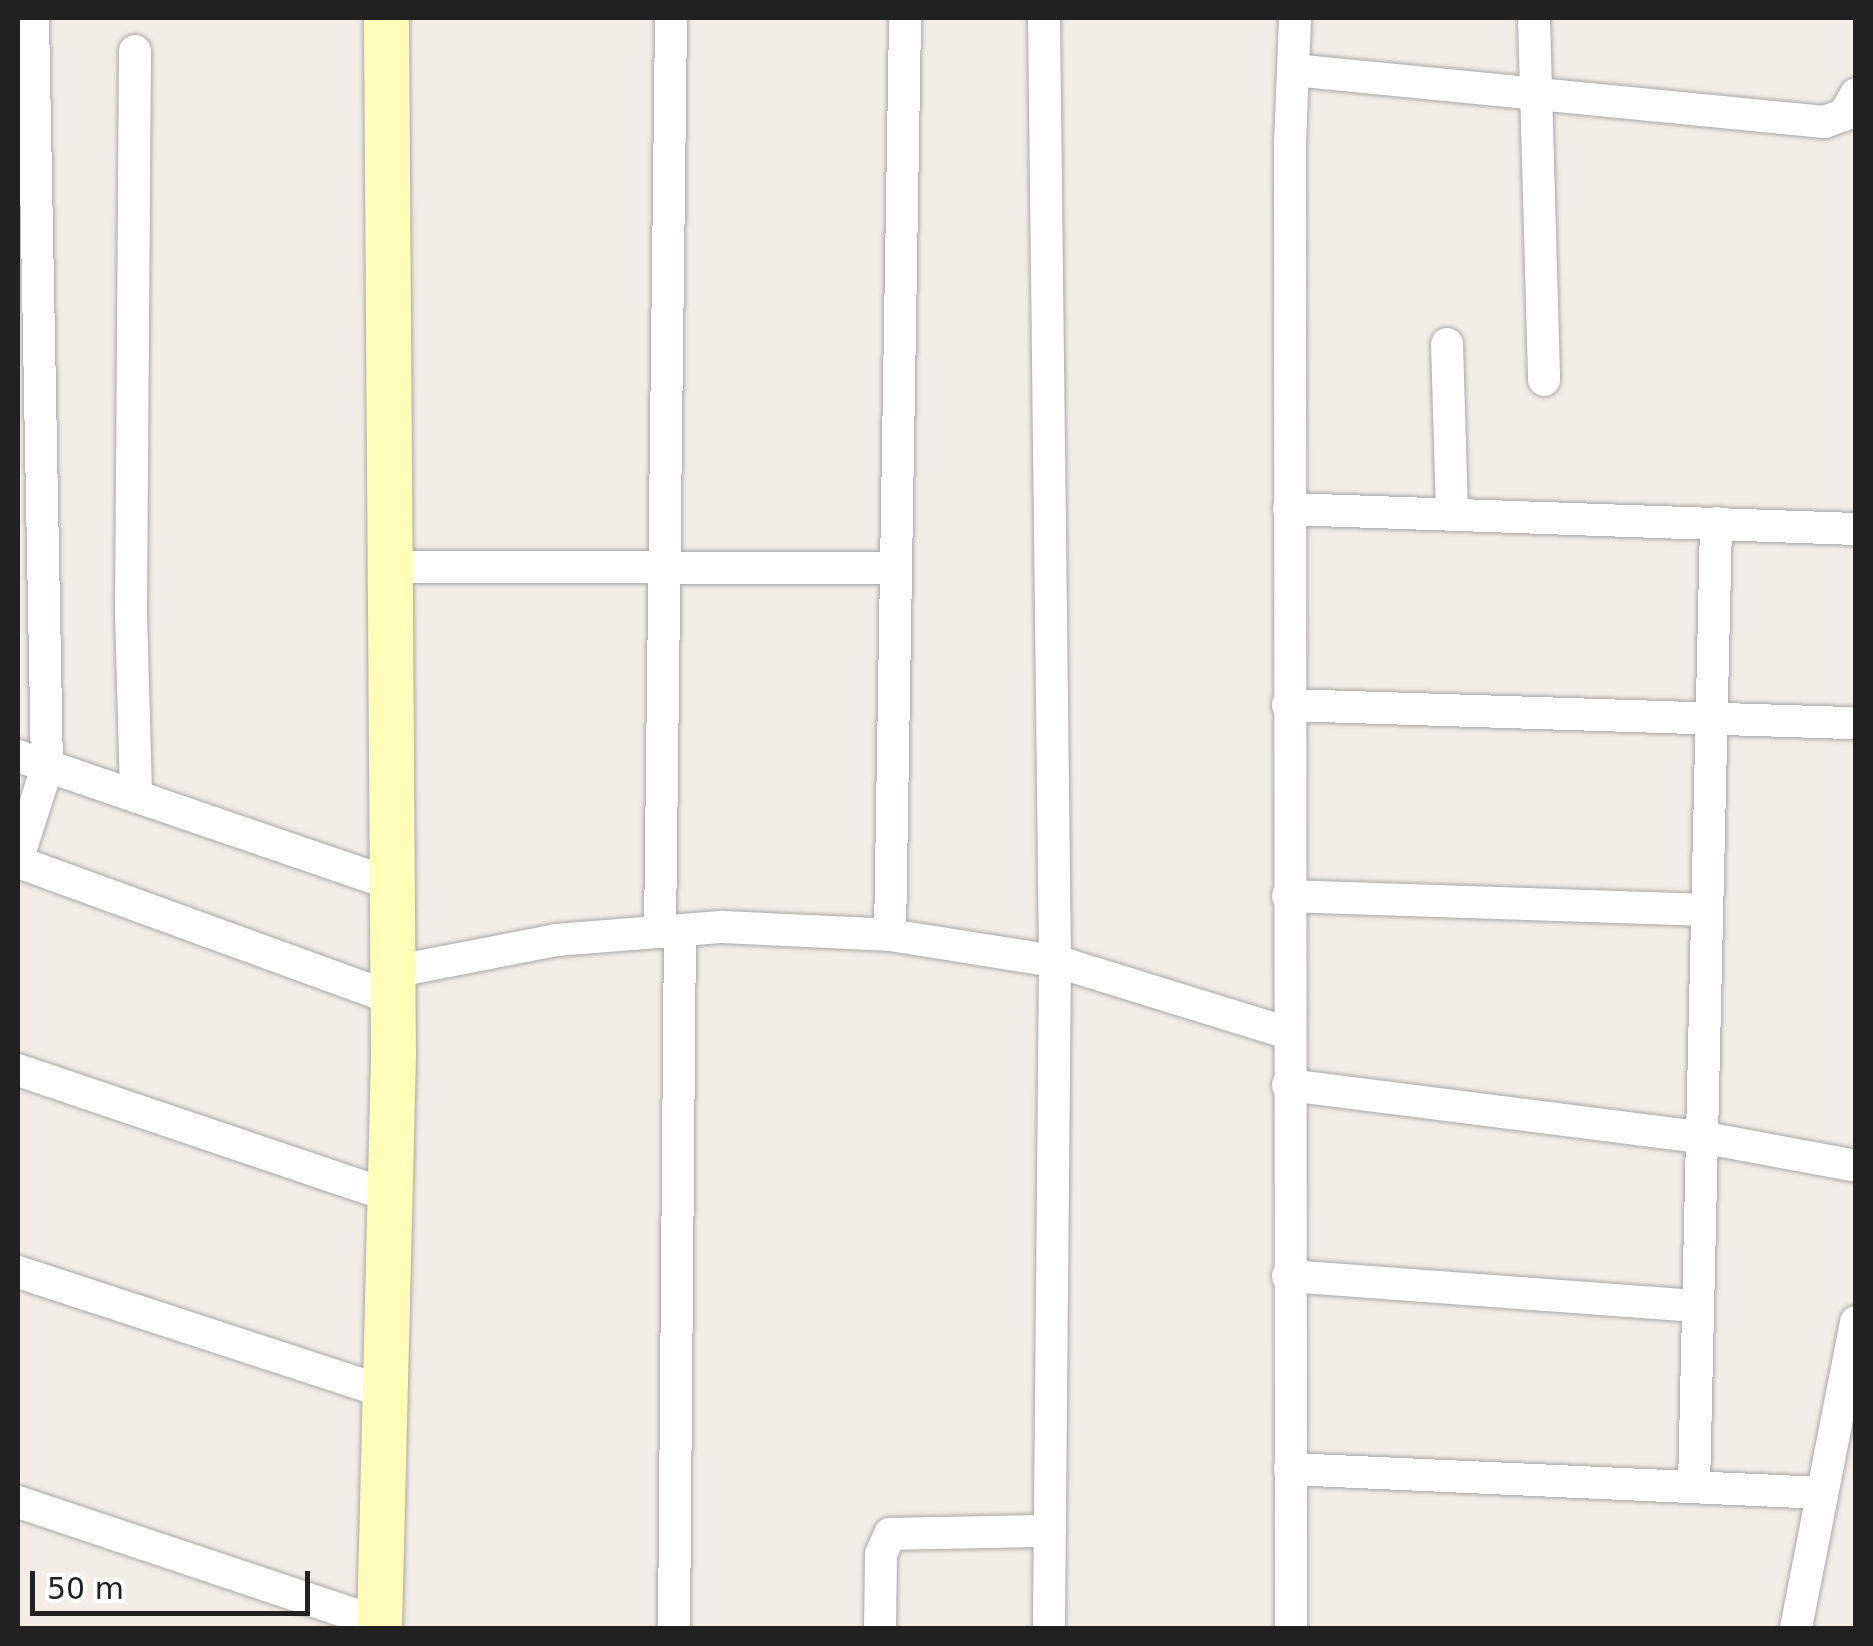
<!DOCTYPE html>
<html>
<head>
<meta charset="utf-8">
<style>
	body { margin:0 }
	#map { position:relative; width:1873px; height:1646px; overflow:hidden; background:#f2ede6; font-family:"DejaVu Sans",sans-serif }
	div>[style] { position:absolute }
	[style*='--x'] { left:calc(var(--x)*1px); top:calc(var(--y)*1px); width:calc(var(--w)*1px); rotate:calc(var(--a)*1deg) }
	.roads { filter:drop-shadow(0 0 2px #a8a8a8) drop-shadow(0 0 2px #a8a8a8) }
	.street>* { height:32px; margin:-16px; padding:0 16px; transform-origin:16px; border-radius:16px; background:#fff }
	.secondary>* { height:45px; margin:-22.5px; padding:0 22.5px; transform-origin:22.5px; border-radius:22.5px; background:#fffdb7 }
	span { translate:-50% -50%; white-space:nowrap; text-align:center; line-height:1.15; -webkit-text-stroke:9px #fff; paint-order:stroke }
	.frame { position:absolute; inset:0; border:20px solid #212121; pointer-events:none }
	.scale { position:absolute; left:30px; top:1571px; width:280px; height:45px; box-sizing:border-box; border:5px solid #212121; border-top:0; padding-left:12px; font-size:30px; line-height:35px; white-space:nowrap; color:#212121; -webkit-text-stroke:8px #fff; paint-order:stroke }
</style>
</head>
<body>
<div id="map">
	<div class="roads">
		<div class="street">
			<i style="--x:1044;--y:18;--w:943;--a:89.33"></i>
			<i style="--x:1055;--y:961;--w:667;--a:90.52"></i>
			<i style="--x:1534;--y:18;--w:362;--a:88.4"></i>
			<i style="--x:135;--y:51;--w:562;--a:90.41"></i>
			<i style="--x:131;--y:613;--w:184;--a:88.4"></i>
			<i style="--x:1293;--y:70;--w:534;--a:5.59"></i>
			<i style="--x:1824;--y:122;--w:21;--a:-19"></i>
			<i style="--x:1844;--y:115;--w:24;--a:-60"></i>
			<i style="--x:1447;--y:344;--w:171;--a:88.3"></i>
			<i style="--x:1289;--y:509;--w:567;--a:2.02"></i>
			<i style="--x:387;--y:567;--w:509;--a:0.11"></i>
			<i style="--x:1288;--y:705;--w:561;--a:1.84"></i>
			<i style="--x:18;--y:756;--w:394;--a:18.9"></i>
			<i style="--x:18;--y:858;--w:96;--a:-72.3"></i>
			<i style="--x:47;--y:767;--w:749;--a:-91.07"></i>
			<i style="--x:18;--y:862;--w:398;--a:20"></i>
			<i style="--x:1288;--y:896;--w:419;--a:1.9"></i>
			<i style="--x:660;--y:932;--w:914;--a:-89.31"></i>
			<i style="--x:890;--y:935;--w:917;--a:-89.06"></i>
			<i style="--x:392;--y:972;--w:167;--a:-11"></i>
			<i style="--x:556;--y:940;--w:168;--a:-4.5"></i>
			<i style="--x:723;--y:927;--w:167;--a:2.7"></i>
			<i style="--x:890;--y:935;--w:167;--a:9"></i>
			<i style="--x:1055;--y:961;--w:243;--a:17.2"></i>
			<i style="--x:18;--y:1070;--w:393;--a:18.7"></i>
			<i style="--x:1288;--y:1085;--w:415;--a:7.2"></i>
			<i style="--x:1700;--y:1137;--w:159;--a:10.5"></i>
			<i style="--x:18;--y:1272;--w:386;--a:18.1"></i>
			<i style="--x:1288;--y:1276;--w:410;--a:4.2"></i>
			<i style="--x:1290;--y:1469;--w:533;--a:2.58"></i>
			<i style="--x:1694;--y:1487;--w:964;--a:-88.69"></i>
			<i style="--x:18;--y:1502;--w:382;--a:18.5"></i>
			<i style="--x:674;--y:1628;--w:697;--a:-89.51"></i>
			<i style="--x:880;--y:1628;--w:74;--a:-89.2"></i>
			<i style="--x:881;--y:1554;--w:22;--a:-66"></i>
			<i style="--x:890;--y:1534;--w:160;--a:-1.1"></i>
			<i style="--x:1291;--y:1628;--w:1484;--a:-90.04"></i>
			<i style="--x:1290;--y:144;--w:126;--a:-87.7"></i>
			<i style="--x:1796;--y:1628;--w:312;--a:-78.9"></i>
		</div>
		<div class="secondary">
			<i style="--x:379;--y:1628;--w:573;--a:-88.6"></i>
			<i style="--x:393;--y:1055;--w:1037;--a:-90.39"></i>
		</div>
	</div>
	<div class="frame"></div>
	<div class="scale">50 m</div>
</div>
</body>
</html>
